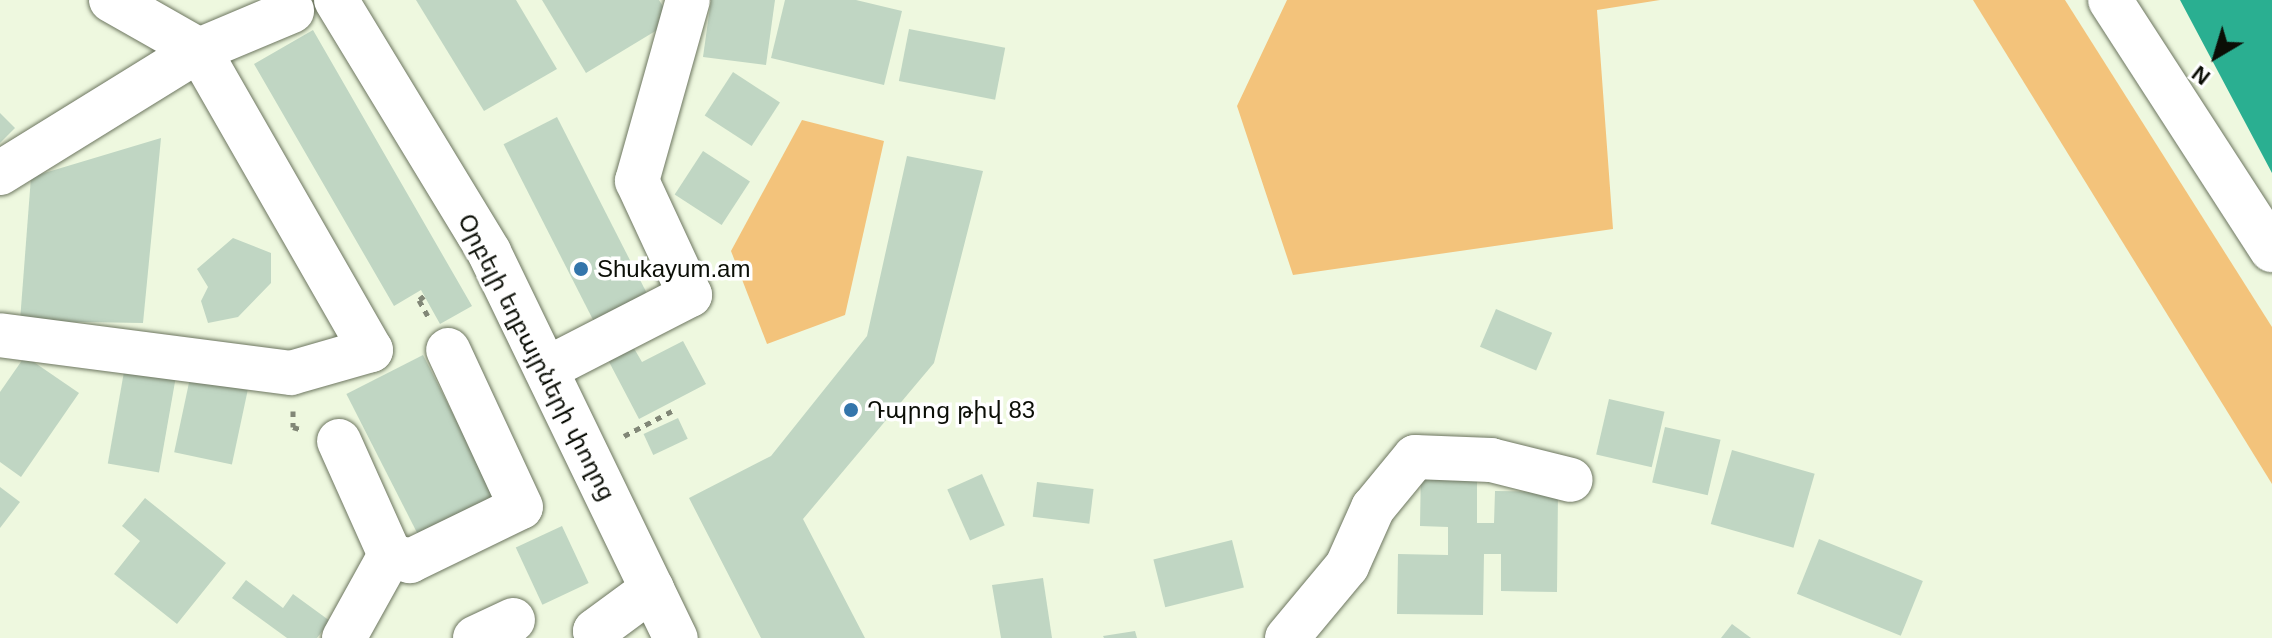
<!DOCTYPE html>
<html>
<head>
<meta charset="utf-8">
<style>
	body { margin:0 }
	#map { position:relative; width:2272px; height:638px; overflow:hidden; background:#eef8df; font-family:Helvetica,"Noto Sans Armenian",sans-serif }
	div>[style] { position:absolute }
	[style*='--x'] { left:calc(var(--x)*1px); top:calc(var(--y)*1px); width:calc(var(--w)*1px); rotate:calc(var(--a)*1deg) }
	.green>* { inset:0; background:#f3c37b }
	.water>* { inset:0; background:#2aaf91 }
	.building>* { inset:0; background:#c0d6c3; transform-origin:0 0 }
	.path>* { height:5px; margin-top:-2.5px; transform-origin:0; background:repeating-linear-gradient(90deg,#818777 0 6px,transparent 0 12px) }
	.roads { filter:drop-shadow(0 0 2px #6d7660) drop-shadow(0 0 2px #6d7660) }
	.minor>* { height:44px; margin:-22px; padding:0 22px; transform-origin:22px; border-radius:22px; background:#fff }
	.dots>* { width:22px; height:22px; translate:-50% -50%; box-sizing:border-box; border:4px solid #fff; border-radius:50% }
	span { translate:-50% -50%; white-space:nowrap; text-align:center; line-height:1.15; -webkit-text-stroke:7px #fff; paint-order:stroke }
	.poi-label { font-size:24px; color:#0b0e06 }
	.left { translate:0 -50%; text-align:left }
	.street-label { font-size:24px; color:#0b0e06 }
	.north { position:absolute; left:2176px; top:16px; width:80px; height:80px; -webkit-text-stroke:6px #fff; paint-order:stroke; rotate:218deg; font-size:22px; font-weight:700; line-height:32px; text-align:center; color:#0b0e06 }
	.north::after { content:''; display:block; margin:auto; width:28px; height:36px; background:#0b0e06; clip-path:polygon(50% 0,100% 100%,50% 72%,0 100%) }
</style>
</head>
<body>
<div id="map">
	<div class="green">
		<i style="clip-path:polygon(1287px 0,1660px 0,1597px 10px,1613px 229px,1293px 275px,1237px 106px)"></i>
		<i style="clip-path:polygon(1973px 0,2065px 0,2272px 327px,2272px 484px)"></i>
		<i style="clip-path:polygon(802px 120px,884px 141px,845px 315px,767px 344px,731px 251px)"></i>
	</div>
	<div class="water">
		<i style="clip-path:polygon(2180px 0,2272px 0,2272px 173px)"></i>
	</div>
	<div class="building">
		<i style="clip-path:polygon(416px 0,516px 0,557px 69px,484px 111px)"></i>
		<i style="clip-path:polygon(542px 0,659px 0,672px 21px,586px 73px)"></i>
		<i style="clip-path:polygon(711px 0,775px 0,766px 65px,703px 57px)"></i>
		<i style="clip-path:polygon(785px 0,856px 0,902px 11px,884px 85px,771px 58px)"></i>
		<i style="left:909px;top:29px;width:98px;height:53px;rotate:11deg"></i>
		<i style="clip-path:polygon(313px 30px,472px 306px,440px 324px,421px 290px,394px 306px,254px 64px)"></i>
		<i style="left:733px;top:72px;width:56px;height:52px;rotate:33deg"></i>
		<i style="clip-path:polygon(0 113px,15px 128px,0 143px)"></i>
		<i style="left:557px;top:117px;width:201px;height:60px;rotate:63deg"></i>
		<i style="clip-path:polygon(161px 138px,143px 323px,20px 321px,31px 177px)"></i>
		<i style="left:703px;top:151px;width:56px;height:52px;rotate:33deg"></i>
		<i style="clip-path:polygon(907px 156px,983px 171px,934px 363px,803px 519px,865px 638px,761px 638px,689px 498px,771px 456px,867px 336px)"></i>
		<i style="clip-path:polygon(233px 238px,271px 253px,271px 283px,238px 317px,208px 323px,201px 301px,208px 287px,197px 269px)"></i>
		<i style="left:1496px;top:309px;width:61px;height:41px;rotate:23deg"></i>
		<i style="clip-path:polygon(683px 341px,706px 384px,639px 419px,607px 358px,632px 345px,642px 362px)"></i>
		<i style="left:423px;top:355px;width:161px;height:86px;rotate:63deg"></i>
		<i style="clip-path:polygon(25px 356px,79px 393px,21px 477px,0 462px,0 392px)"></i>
		<i style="left:125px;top:366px;width:52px;height:99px;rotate:10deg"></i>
		<i style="left:190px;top:378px;width:59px;height:76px;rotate:12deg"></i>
		<i style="left:1609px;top:399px;width:57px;height:57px;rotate:13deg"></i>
		<i style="left:678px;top:418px;width:23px;height:38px;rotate:65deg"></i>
		<i style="left:1665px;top:427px;width:57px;height:57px;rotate:13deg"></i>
		<i style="left:1732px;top:450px;width:86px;height:77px;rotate:16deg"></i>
		<i style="clip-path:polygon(1421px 466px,1477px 466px,1477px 523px,1494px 523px,1495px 491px,1558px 492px,1557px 592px,1501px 591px,1501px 554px,1484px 554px,1483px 615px,1397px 614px,1398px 554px,1448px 555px,1448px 527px,1420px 526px)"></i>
		<i style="left:982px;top:474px;width:56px;height:38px;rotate:66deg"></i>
		<i style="left:1037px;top:482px;width:57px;height:35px;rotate:7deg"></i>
		<i style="clip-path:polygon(0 487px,20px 502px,0 528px)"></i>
		<i style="clip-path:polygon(145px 498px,226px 563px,177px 624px,114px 574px,140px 541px,122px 526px)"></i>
		<i style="left:562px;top:526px;width:63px;height:51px;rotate:65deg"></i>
		<i style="left:1819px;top:539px;width:112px;height:59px;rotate:22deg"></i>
		<i style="left:1232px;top:540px;width:49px;height:81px;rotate:76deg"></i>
		<i style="clip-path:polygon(1043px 578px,1052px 638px,1001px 638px,992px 585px)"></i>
		<i style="clip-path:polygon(246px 580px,283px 608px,293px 594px,330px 621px,317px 638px,287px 638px,232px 598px)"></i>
		<i style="clip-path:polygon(1732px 624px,1751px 638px,1721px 638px)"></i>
		<i style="clip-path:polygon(1135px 631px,1137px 638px,1104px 638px,1103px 636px)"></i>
	</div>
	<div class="path">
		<i style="--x:424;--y:296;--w:6;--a:141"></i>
		<i style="--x:419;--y:300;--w:18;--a:61"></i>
		<i style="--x:293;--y:411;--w:16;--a:90"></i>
		<i style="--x:293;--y:427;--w:10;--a:17"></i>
		<i style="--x:624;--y:436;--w:54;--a:-27.5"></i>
	</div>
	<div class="roads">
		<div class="minor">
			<i style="--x:111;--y:0;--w:101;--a:29.6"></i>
			<i style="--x:199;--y:50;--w:101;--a:-22.8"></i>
			<i style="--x:336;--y:0;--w:295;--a:58.7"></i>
			<i style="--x:489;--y:252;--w:429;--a:64.2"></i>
			<i style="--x:2110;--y:0;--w:298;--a:57.1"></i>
			<i style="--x:0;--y:173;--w:234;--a:-31.7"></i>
			<i style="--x:199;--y:50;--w:346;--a:60.2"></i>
			<i style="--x:371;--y:350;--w:83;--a:164"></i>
			<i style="--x:291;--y:373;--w:293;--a:-172.6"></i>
			<i style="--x:546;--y:369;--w:162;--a:-27.2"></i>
			<i style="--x:690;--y:295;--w:126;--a:-114.9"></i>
			<i style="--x:637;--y:181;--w:188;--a:-74.3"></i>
			<i style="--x:339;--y:441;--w:125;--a:65.9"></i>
			<i style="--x:390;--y:555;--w:95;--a:119"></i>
			<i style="--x:390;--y:555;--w:21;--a:17"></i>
			<i style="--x:410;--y:561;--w:123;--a:-25.9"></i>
			<i style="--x:521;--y:507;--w:173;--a:-114.9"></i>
			<i style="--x:475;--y:638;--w:42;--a:-25.3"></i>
			<i style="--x:597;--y:638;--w:7;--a:-106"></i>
			<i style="--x:595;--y:631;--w:71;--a:-36.4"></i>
			<i style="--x:1287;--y:638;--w:94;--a:-50.2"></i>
			<i style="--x:1347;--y:566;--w:64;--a:-65.9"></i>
			<i style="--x:1373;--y:508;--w:66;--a:-50.5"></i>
			<i style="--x:1415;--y:457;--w:76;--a:2.3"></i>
			<i style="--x:1491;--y:460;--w:82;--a:14"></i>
		</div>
	</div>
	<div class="dots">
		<i style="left:581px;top:269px;background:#3375ab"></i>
		<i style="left:851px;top:410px;background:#3375ab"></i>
	</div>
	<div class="poi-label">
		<span class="left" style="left:597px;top:269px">Shukayum.am</span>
		<span class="left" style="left:867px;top:410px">Դպրոց թիվ 83</span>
	</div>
	<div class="street-label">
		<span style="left:537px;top:357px;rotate:63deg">Օրբելի եղբայրների փողոց</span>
	</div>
	<div class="north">N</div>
</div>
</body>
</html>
